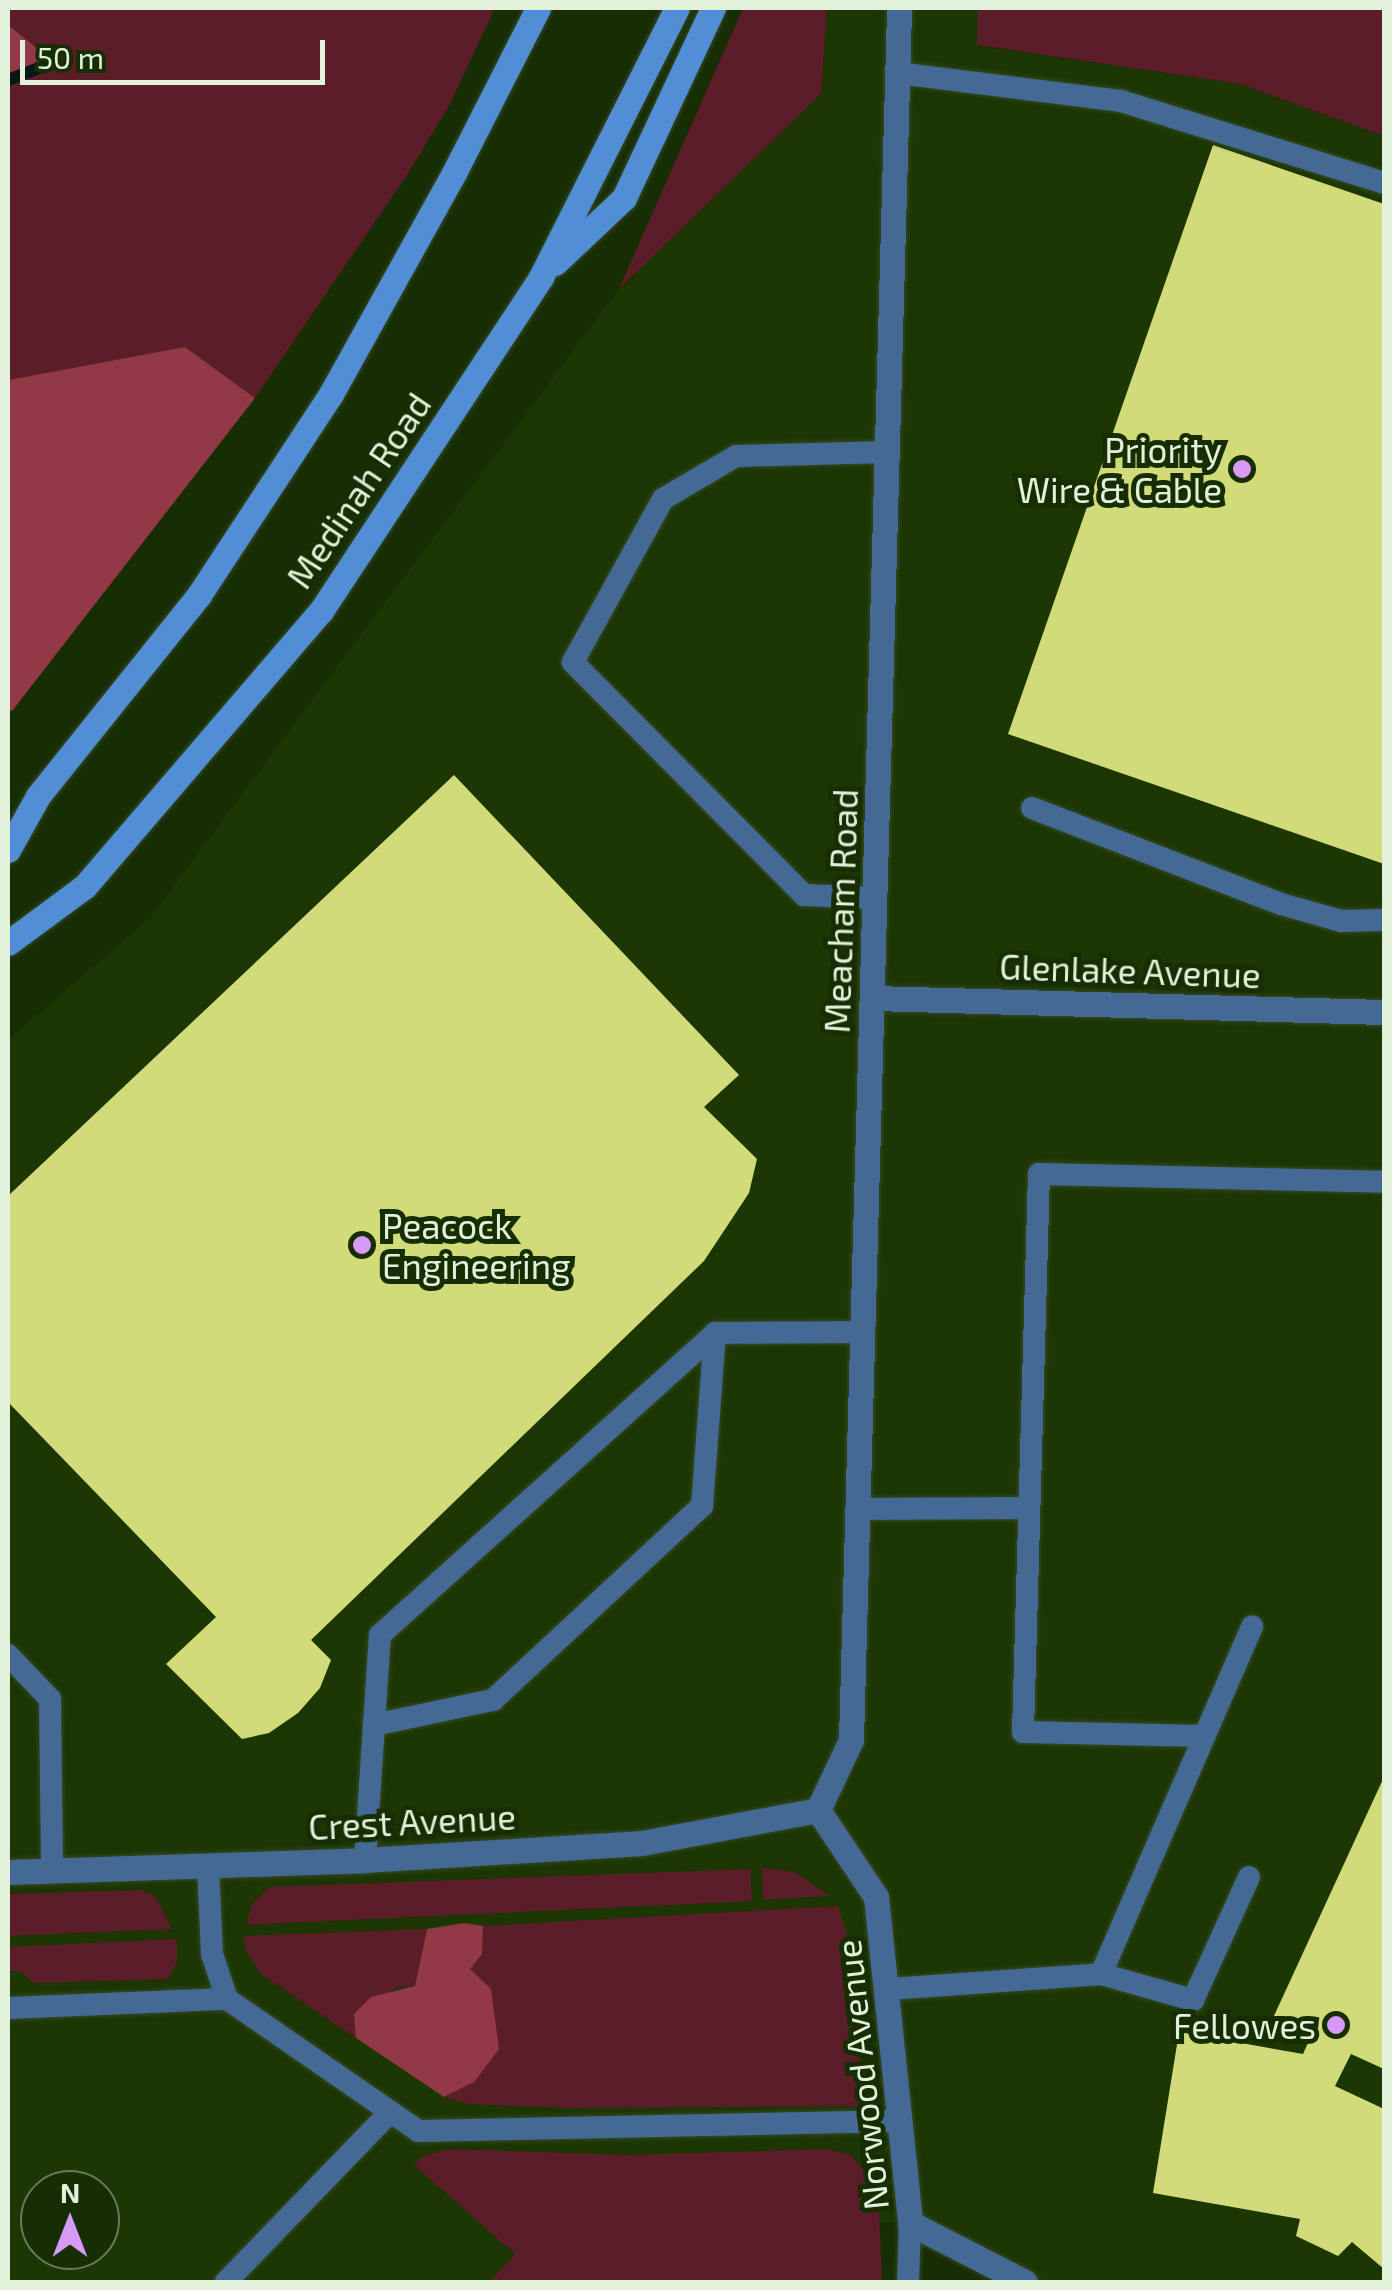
<!DOCTYPE html>
<html>
<head>
<meta charset="utf-8">
<style>
	body { margin:0 }
	#map { position:relative; width:1392px; height:2290px; overflow:hidden; background:#172d04; font-family:"Exo 2",sans-serif }
	div>[style] { position:absolute }
	[style*='--x'] { left:calc(var(--x)*1px); top:calc(var(--y)*1px); width:calc(var(--w)*1px); rotate:calc(var(--a)*1deg) }
	.built>* { inset:0; background:#1c3604 }
	.green>* { inset:0; background:#5b1d27 }
	.forest>* { inset:0; background:#933846 }
	.stream>* { height:12px; margin:-6px; padding:0 6px; transform-origin:6px; border-radius:6px; background:#051717 }
	.building>* { inset:0; background:#d1db79 }
	.roads { filter:drop-shadow(0 0 2px #334822) drop-shadow(0 0 2px #334822) }
	.service>* { height:22px; margin:-11px; padding:0 11px; transform-origin:11px; border-radius:11px; background:#446995 }
	.minor>* { height:25px; margin:-12.5px; padding:0 12.5px; transform-origin:12.5px; border-radius:12.5px; background:#446995 }
	.secondary>* { height:25px; margin:-12.5px; padding:0 12.5px; transform-origin:12.5px; border-radius:12.5px; background:#528ed5 }
	.dots>* { width:28px; height:28px; translate:-50% -50%; box-sizing:border-box; border:5px solid #172d04; border-radius:50% }
	span { translate:-50% -50%; white-space:nowrap; text-align:center; line-height:1.15; -webkit-text-stroke:10px #172d04; paint-order:stroke }
	.poi-label { font-size:35px; color:#e2f1d9 }
	.right { translate:-100% -50%; text-align:right }
	.left { translate:0 -50%; text-align:left }
	.street-label { font-size:35px; color:#e2f1d9 }
	.frame { position:absolute; inset:0; border:10px solid #e2f1d9; pointer-events:none }
	.north { position:absolute; left:20px; top:2170px; width:100px; height:100px; box-sizing:border-box; background:#172d04; border:2px solid #687b59; border-radius:50%; rotate:0deg; font-size:28px; font-weight:700; line-height:40px; text-align:center; color:#e2f1d9 }
	.north::after { content:''; display:block; margin:auto; width:35px; height:45px; background:#d89af8; clip-path:polygon(50% 0,100% 100%,50% 72%,0 100%) }
	.scale { position:absolute; left:20px; top:40px; width:305px; height:45px; box-sizing:border-box; border:5px solid #e2f1d9; border-top:0; padding-left:12px; font-size:30px; line-height:35px; white-space:nowrap; color:#e2f1d9; -webkit-text-stroke:8px #172d04; paint-order:stroke }
</style>
</head>
<body>
<div id="map">
	<div class="built">
		<i style="clip-path:polygon(evenodd,827px 8px,978px 8px,978px 46px,1240px 84px,1384px 136px,1384px 2282px,1039px 2282px,910px 2223px,804px 2219px,744px 2282px,8px 2282px,8px 1040px,149px 919px,619px 289px,821px 94px,827px 8px,40px 2190px,100px 2190px,100px 2250px,40px 2250px,40px 2190px)"></i>
	</div>
	<div class="green">
		<i style="clip-path:polygon(8px 8px,495px 8px,449px 106px,407px 175px,255px 398px,185px 347px,8px 380px)"></i>
		<i style="clip-path:polygon(743px 8px,827px 8px,821px 94px,619px 289px)"></i>
		<i style="clip-path:polygon(978px 8px,1384px 8px,1384px 136px,1240px 84px,977px 45px)"></i>
		<i style="clip-path:polygon(762px 1868px,795px 1872px,829px 1896px,763px 1900px)"></i>
		<i style="clip-path:polygon(750px 1869px,752px 1901px,246px 1925px,252px 1904px,269px 1887px)"></i>
		<i style="clip-path:polygon(142px 1890px,155px 1896px,172px 1929px,8px 1936px,8px 1894px)"></i>
		<i style="clip-path:polygon(838px 1906px,853px 1953px,863px 2106px,570px 2108px,468px 2104px,444px 2097px,474px 2082px,470px 1969px,482px 1954px,483px 1926px)"></i>
		<i style="clip-path:polygon(427px 1929px,415px 1986px,398px 1987px,354px 2014px,356px 2038px,261px 1974px,245px 1949px,244px 1936px)"></i>
		<i style="clip-path:polygon(177px 1939px,177px 1961px,168px 1979px,33px 1983px,20px 1971px,8px 1971px,8px 1947px)"></i>
		<i style="clip-path:polygon(446px 2149px,627px 2155px,827px 2149px,850px 2155px,866px 2172px,879px 2209px,882px 2282px,490px 2282px,515px 2254px,414px 2165px,424px 2156px)"></i>
	</div>
	<div class="forest">
		<i style="clip-path:polygon(8px 25px,54px 62px,8px 80px)"></i>
		<i style="clip-path:polygon(185px 347px,255px 398px,12px 711px,8px 710px,8px 380px)"></i>
		<i style="clip-path:polygon(464px 1923px,483px 1926px,482px 1954px,470px 1969px,491px 1989px,499px 2049px,474px 2082px,444px 2097px,356px 2038px,354px 2014px,371px 1997px,415px 1986px,427px 1929px)"></i>
	</div>
	<div class="stream">
		<i style="--x:8;--y:80;--w:49;--a:-21.4"></i>
	</div>
	<div class="building">
		<i style="clip-path:polygon(1213px 145px,1384px 204px,1384px 864px,1008px 734px)"></i>
		<i style="clip-path:polygon(454px 775px,739px 1075px,704px 1107px,757px 1159px,749px 1193px,704px 1261px,311px 1640px,331px 1660px,320px 1688px,298px 1713px,269px 1733px,242px 1739px,166px 1664px,216px 1617px,8px 1402px,8px 1196px)"></i>
		<i style="clip-path:polygon(1384px 1777px,1384px 2069px,1351px 2054px,1335px 2086px,1384px 2109px,1384px 2269px,1352px 2242px,1338px 2256px,1296px 2236px,1300px 2219px,1153px 2193px,1179px 2032px,1303px 2054px,1311px 2036px,1273px 2018px)"></i>
	</div>
	<div class="roads">
		<div class="service">
			<i style="--x:897;--y:73;--w:226;--a:7.1"></i>
			<i style="--x:1121;--y:101;--w:275;--a:17.3"></i>
			<i style="--x:1032;--y:808;--w:267;--a:21.1"></i>
			<i style="--x:1281;--y:904;--w:62;--a:15.8"></i>
			<i style="--x:1341;--y:921;--w:43;--a:-1.3"></i>
			<i style="--x:875;--y:898;--w:71;--a:-177.6"></i>
			<i style="--x:804;--y:895;--w:328;--a:-134.8"></i>
			<i style="--x:573;--y:662;--w:186;--a:-61.1"></i>
			<i style="--x:663;--y:499;--w:85;--a:-30.5"></i>
			<i style="--x:736;--y:456;--w:152;--a:-1.5"></i>
			<i style="--x:858;--y:1509;--w:170;--a:-0.3"></i>
			<i style="--x:8;--y:1655;--w:61;--a:46.3"></i>
			<i style="--x:50;--y:1699;--w:171;--a:89.3"></i>
			<i style="--x:374;--y:1725;--w:122;--a:-11.9"></i>
			<i style="--x:493;--y:1700;--w:285;--a:-42.9"></i>
			<i style="--x:702;--y:1506;--w:173;--a:-85.7"></i>
			<i style="--x:1204;--y:1736;--w:181;--a:-178.7"></i>
			<i style="--x:1023;--y:1732;--w:558;--a:-88.36"></i>
			<i style="--x:1039;--y:1174;--w:345;--a:1.3"></i>
			<i style="--x:365;--y:1860;--w:225;--a:-86.2"></i>
			<i style="--x:380;--y:1635;--w:451;--a:-42"></i>
			<i style="--x:715;--y:1333;--w:148;--a:-0.4"></i>
			<i style="--x:208;--y:1866;--w:88;--a:87.4"></i>
			<i style="--x:212;--y:1954;--w:47;--a:71.6"></i>
			<i style="--x:1101;--y:1974;--w:96;--a:15.8"></i>
			<i style="--x:1193;--y:2000;--w:135;--a:-65.5"></i>
			<i style="--x:889;--y:1989;--w:213;--a:-4"></i>
			<i style="--x:1101;--y:1974;--w:379;--a:-66.5"></i>
			<i style="--x:8;--y:2008;--w:219;--a:-2.4"></i>
			<i style="--x:227;--y:1999;--w:232;--a:34.6"></i>
			<i style="--x:418;--y:2131;--w:483;--a:-1.2"></i>
			<i style="--x:226;--y:2282;--w:236;--a:-46"></i>
			<i style="--x:908;--y:2282;--w:59;--a:-88.1"></i>
		</div>
		<div class="minor">
			<i style="--x:873;--y:998;--w:511;--a:1.57"></i>
			<i style="--x:818;--y:1810;--w:77;--a:-64.8"></i>
			<i style="--x:851;--y:1740;--w:1733;--a:-88.41"></i>
			<i style="--x:818;--y:1810;--w:105;--a:56.3"></i>
			<i style="--x:876;--y:1897;--w:328;--a:84"></i>
			<i style="--x:910;--y:2223;--w:129;--a:27.2"></i>
			<i style="--x:8;--y:1872;--w:357;--a:-1.9"></i>
			<i style="--x:365;--y:1860;--w:278;--a:-3.5"></i>
			<i style="--x:642;--y:1843;--w:179;--a:-10.6"></i>
		</div>
		<div class="secondary">
			<i style="--x:555;--y:263;--w:95;--a:-43.3"></i>
			<i style="--x:624;--y:198;--w:210;--a:-64.9"></i>
			<i style="--x:8;--y:850;--w:62;--a:-60.9"></i>
			<i style="--x:38;--y:796;--w:258;--a:-51.3"></i>
			<i style="--x:199;--y:595;--w:240;--a:-56.7"></i>
			<i style="--x:331;--y:394;--w:255;--a:-60.9"></i>
			<i style="--x:455;--y:171;--w:183;--a:-63"></i>
			<i style="--x:8;--y:943;--w:96;--a:-36.5"></i>
			<i style="--x:85;--y:886;--w:362;--a:-49.4"></i>
			<i style="--x:321;--y:611;--w:400;--a:-56.6"></i>
			<i style="--x:541;--y:277;--w:301;--a:-63.2"></i>
		</div>
	</div>
	<div class="dots">
		<i style="left:1242px;top:469px;background:#d89af8"></i>
		<i style="left:362px;top:1245px;background:#d89af8"></i>
		<i style="left:1336px;top:2025px;background:#d89af8"></i>
	</div>
	<div class="poi-label">
		<span class="right" style="left:1222px;top:469px">Priority<br>Wire &amp; Cable</span>
		<span class="left" style="left:382px;top:1245px">Peacock<br>Engineering</span>
		<span class="right" style="left:1316px;top:2025px">Fellowes</span>
	</div>
	<div class="street-label">
		<span style="left:358px;top:490px;rotate:-56deg">Medinah Road</span>
		<span style="left:840px;top:911px;rotate:-88deg">Meacham Road</span>
		<span style="left:1130px;top:970px;rotate:2deg">Glenlake Avenue</span>
		<span style="left:412px;top:1821px;rotate:-3deg">Crest Avenue</span>
		<span style="left:861px;top:2075px;rotate:-96deg">Norwood Avenue</span>
	</div>
	<div class="frame"></div>
	<div class="north">N</div>
	<div class="scale">50 m</div>
</div>
</body>
</html>
